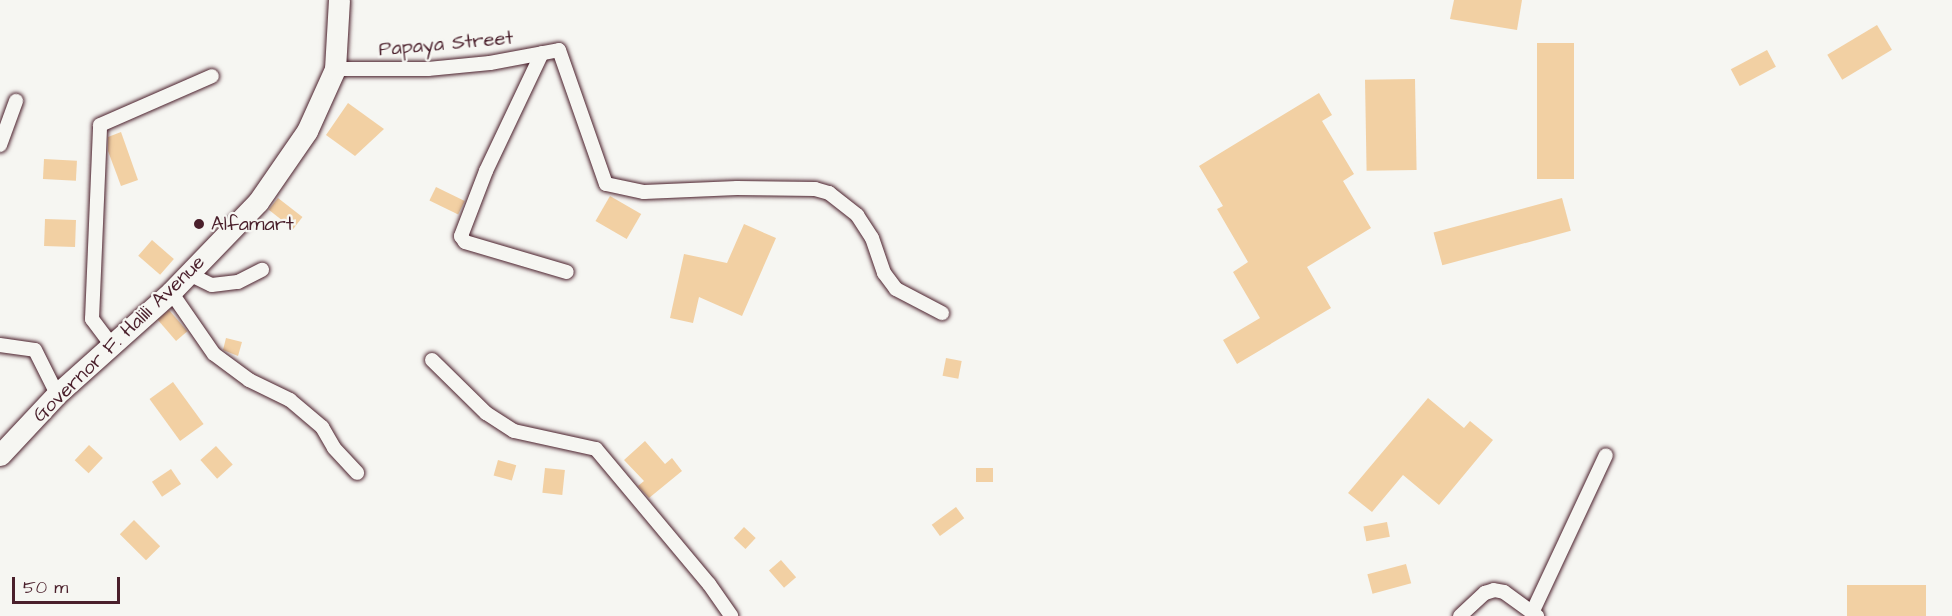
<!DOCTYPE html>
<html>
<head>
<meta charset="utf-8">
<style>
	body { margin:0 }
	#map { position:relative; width:1952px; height:616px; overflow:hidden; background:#f6f6f2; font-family:"Architects Daughter",sans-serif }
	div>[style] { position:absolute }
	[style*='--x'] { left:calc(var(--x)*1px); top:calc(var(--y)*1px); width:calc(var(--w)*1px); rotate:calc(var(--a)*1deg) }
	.building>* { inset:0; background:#f2d0a3; transform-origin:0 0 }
	.roads { filter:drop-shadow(0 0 2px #4a1f2b) drop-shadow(0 0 2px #4a1f2b) }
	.street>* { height:14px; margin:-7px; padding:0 7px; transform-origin:7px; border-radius:7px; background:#f6f6f2 }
	.primary>* { height:21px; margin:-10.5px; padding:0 10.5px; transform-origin:10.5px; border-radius:10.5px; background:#f6f6f2 }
	.dots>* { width:16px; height:16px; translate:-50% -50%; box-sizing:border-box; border:3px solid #f6f6f2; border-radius:50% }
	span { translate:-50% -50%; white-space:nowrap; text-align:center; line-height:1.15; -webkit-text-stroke:4.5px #f6f6f2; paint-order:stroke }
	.street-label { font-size:20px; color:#4a1f2b }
	.poi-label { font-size:20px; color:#4a1f2b }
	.left { translate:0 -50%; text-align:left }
	.scale { position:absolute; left:12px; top:577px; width:108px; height:27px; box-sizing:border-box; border:3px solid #4a1f2b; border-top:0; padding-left:8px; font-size:18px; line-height:21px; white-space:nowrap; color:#4a1f2b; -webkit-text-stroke:4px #f6f6f2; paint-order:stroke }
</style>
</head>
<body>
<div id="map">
	<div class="building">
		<i style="clip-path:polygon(1454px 0,1522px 0,1517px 30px,1450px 19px)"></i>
		<i style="left:1877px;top:25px;width:29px;height:58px;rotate:59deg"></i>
		<i style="left:1537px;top:43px;width:37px;height:136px"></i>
		<i style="left:1767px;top:50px;width:19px;height:41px;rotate:62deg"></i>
		<i style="left:1415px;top:79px;width:91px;height:50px;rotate:89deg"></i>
		<i style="clip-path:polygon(1319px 93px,1332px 115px,1322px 121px,1354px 174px,1343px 181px,1371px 228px,1307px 267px,1331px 308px,1237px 364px,1223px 340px,1260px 318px,1233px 272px,1248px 262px,1217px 209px,1223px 206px,1199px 166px)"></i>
		<i style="clip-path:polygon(348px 103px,384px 129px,355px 156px,326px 135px)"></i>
		<i style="clip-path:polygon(121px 132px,138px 180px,121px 186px,108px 151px,108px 137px)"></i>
		<i style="left:44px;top:159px;width:33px;height:20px;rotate:3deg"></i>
		<i style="left:436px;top:187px;width:32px;height:15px;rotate:26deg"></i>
		<i style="left:610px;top:196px;width:36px;height:29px;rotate:30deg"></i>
		<i style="left:278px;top:198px;width:31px;height:15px;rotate:38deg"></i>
		<i style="left:1562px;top:198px;width:34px;height:133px;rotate:75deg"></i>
		<i style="left:45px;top:219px;width:31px;height:27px;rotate:2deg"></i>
		<i style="clip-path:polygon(744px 224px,776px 238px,742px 316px,699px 297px,693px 323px,670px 318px,684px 254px,727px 263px)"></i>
		<i style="left:152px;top:240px;width:29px;height:21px;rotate:41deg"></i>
		<i style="left:169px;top:310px;width:28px;height:15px;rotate:49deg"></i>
		<i style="clip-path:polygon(226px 338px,242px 342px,238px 356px,223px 350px)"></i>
		<i style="left:946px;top:358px;width:16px;height:18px;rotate:11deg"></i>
		<i style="left:173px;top:382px;width:52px;height:29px;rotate:54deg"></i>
		<i style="clip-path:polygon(1428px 398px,1464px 428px,1470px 421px,1493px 440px,1439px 505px,1403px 475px,1372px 512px,1348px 493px)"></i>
		<i style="clip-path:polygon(645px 441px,665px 464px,672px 458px,682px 471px,649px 498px,638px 486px,644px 481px,624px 460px)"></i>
		<i style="left:89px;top:445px;width:19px;height:21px;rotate:43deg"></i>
		<i style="left:216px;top:446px;width:25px;height:21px;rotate:48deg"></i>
		<i style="left:498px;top:460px;width:19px;height:16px;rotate:16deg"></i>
		<i style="left:545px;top:468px;width:20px;height:25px;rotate:6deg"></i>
		<i style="left:993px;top:468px;width:14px;height:17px;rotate:90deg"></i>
		<i style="left:171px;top:469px;width:18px;height:23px;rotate:56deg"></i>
		<i style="left:956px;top:507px;width:14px;height:30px;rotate:54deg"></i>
		<i style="left:134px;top:520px;width:37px;height:20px;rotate:45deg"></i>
		<i style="left:1387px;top:522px;width:15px;height:24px;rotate:79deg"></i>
		<i style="left:744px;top:527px;width:16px;height:15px;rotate:43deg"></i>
		<i style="left:781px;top:560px;width:23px;height:16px;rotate:49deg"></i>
		<i style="left:1406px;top:564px;width:20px;height:40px;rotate:75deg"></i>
		<i style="left:1847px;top:585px;width:79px;height:31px"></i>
	</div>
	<div class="roads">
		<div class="street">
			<i style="--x:542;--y:53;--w:131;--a:115.4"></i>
			<i style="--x:486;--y:171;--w:70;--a:111"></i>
			<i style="--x:461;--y:236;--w:7;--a:56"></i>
			<i style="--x:465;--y:242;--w:106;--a:16.4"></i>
			<i style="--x:335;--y:69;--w:93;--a:0"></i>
			<i style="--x:428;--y:69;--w:62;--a:-5.5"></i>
			<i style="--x:490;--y:63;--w:70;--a:-10.7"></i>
			<i style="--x:559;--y:50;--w:142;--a:70.7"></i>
			<i style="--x:606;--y:184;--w:39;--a:12"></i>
			<i style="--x:644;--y:192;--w:93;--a:-2.5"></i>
			<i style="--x:737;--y:188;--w:78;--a:0.7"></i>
			<i style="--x:815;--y:189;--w:15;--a:16"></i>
			<i style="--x:829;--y:193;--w:36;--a:38"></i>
			<i style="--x:857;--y:215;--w:27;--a:57"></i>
			<i style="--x:872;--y:238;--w:37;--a:71"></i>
			<i style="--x:884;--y:273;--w:20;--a:53"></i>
			<i style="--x:896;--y:289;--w:52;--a:27.6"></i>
			<i style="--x:0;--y:145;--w:47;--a:-70"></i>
			<i style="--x:189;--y:274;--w:25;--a:26"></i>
			<i style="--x:212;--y:285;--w:26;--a:-7"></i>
			<i style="--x:238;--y:282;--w:27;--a:-27"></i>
			<i style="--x:171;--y:292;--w:75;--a:55.3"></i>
			<i style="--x:214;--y:354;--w:44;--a:36.6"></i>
			<i style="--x:249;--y:380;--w:46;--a:26"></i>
			<i style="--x:290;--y:400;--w:42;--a:40.2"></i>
			<i style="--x:322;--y:427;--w:24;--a:60"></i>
			<i style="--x:334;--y:448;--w:34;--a:47"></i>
			<i style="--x:110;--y:343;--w:30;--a:-127"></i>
			<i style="--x:92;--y:319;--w:194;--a:-87.6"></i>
			<i style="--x:100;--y:125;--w:122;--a:-23.6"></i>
			<i style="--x:0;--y:345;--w:35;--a:8"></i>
			<i style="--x:35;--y:350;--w:49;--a:63.4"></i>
			<i style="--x:432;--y:360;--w:76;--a:44.5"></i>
			<i style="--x:486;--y:413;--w:33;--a:33"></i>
			<i style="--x:514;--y:431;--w:84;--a:12.4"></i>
			<i style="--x:596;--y:449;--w:176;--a:50.1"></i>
			<i style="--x:709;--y:584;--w:39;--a:55"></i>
			<i style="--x:1532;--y:613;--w:174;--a:-64.9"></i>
			<i style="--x:1460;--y:616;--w:34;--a:-43"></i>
			<i style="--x:1485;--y:593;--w:9;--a:-18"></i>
			<i style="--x:1494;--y:590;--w:10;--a:11"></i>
			<i style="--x:1504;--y:592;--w:41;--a:36"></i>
		</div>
		<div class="primary">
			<i style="--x:0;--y:455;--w:83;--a:-46.9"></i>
			<i style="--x:57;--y:394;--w:153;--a:-41.8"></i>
			<i style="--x:171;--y:292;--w:125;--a:-46"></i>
			<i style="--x:258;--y:202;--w:86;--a:-55.4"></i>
			<i style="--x:307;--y:131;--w:68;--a:-65.7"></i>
			<i style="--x:335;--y:69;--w:69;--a:-86.7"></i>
		</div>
	</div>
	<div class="dots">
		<i style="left:199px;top:224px;background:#4a1f2b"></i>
	</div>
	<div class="street-label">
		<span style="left:446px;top:44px;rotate:-5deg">Papaya Street</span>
		<span style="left:119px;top:339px;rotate:-44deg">Governor F. Halili Avenue</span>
	</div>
	<div class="poi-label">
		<span class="left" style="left:211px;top:224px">Alfamart</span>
	</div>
	<div class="scale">50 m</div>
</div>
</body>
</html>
